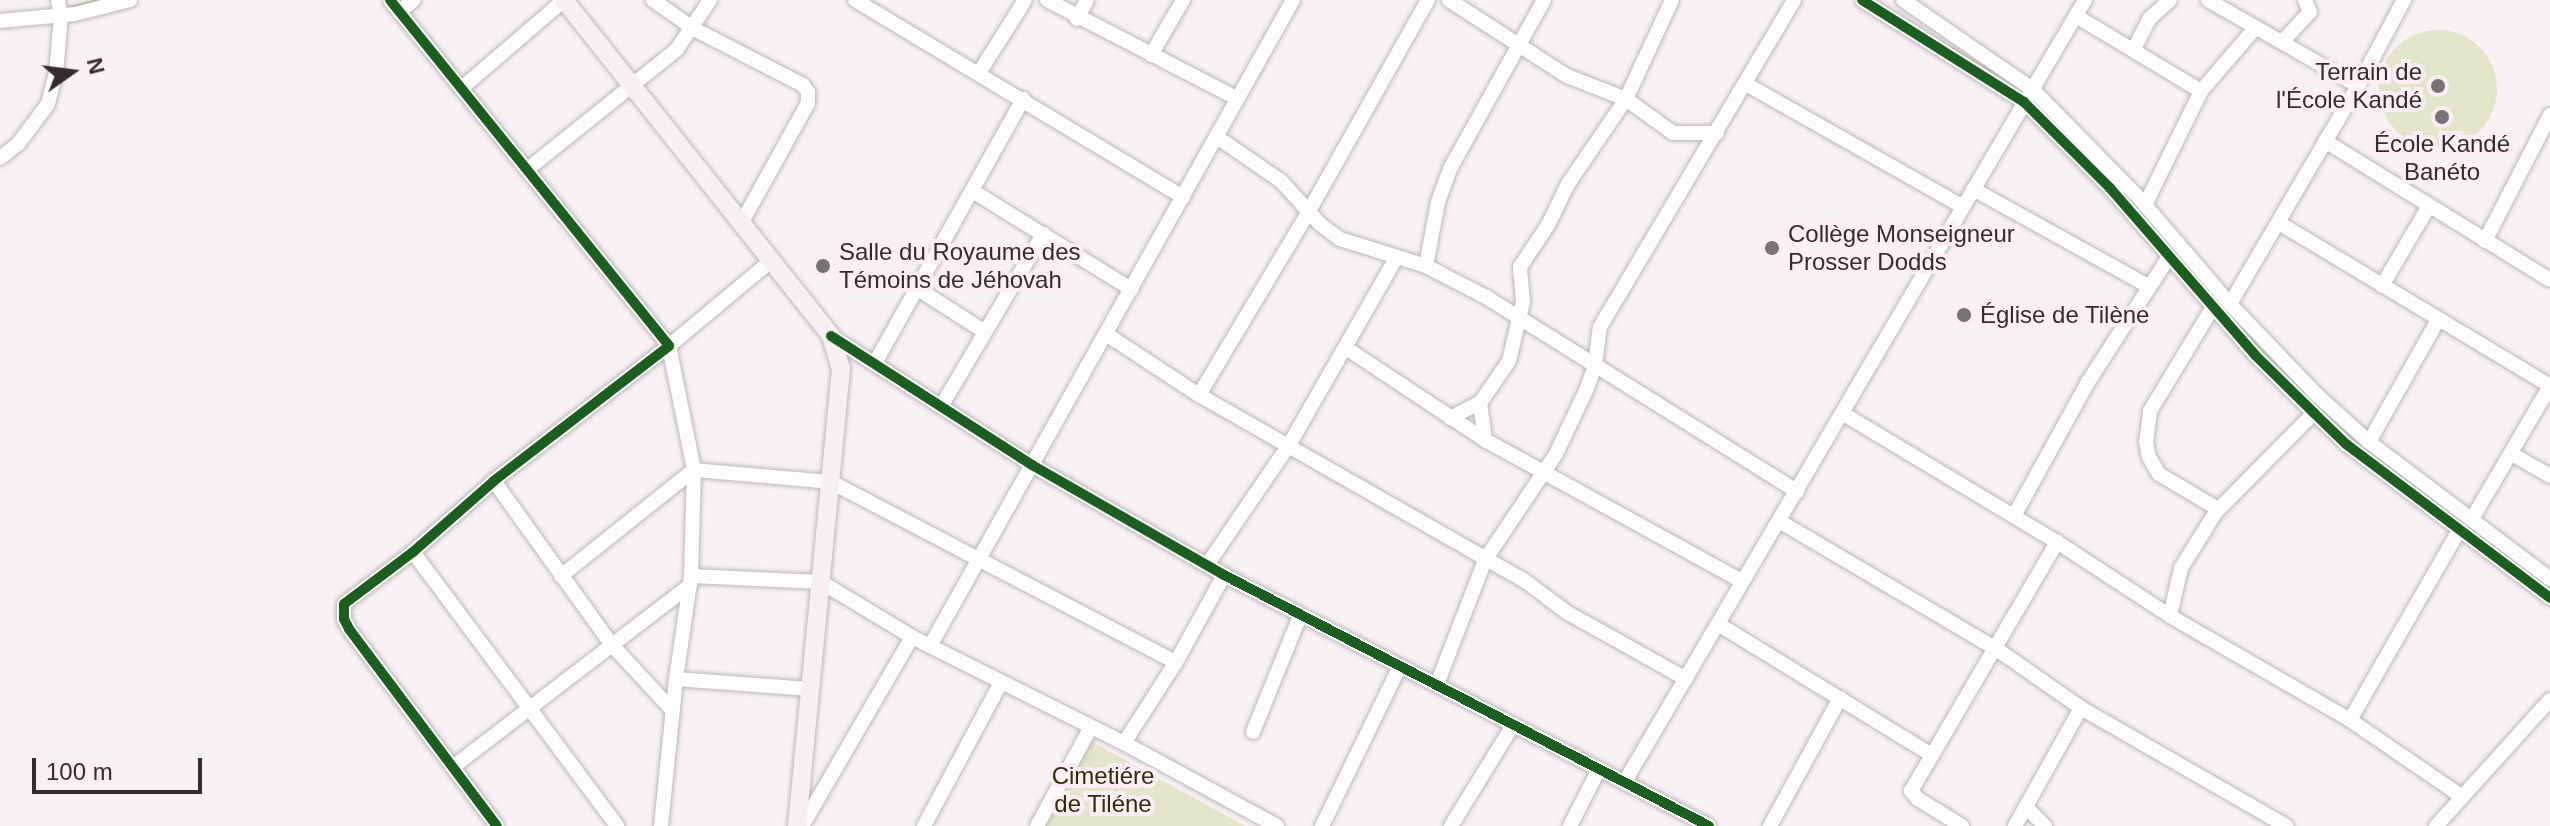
<!DOCTYPE html>
<html>
<head>
<meta charset="utf-8">
<style>
	body { margin:0 }
	#map { position:relative; width:2550px; height:826px; overflow:hidden; background:#f8f2f5; font-family:Arial,sans-serif }
	div>[style] { position:absolute }
	[style*='--x'] { left:calc(var(--x)*1px); top:calc(var(--y)*1px); width:calc(var(--w)*1px); rotate:calc(var(--a)*1deg) }
	.green>* { inset:0; background:#e3e5cb }
	.round { border-radius:50% }
	.stream>* { height:3px; margin:-1.5px; padding:0 1.5px; transform-origin:1.5px; border-radius:1.5px; background:#bbc08b }
	.roads { filter:drop-shadow(0 0 2px #bcb7b9) drop-shadow(0 0 2px #bcb7b9) }
	.minor>* { height:14px; margin:-7px; padding:0 7px; transform-origin:7px; border-radius:7px; background:#fefdfe }
	.major>* { height:18px; margin:-9px; padding:0 9px; transform-origin:9px; border-radius:9px; background:#f6f0f3 }
	.cycleway>* { height:10px; margin:-5px; padding:0 5px; transform-origin:5px; border-radius:5px; background:#1b5e20 }
	.dots>* { width:22px; height:22px; translate:-50% -50%; box-sizing:border-box; border:4px solid #fceef4; border-radius:50% }
	span { translate:-50% -50%; white-space:nowrap; text-align:center; line-height:1.15; -webkit-text-stroke:8px #fceef4; paint-order:stroke }
	.poi-label { font-size:24px; color:#322d2f }
	.right { translate:-100% -50%; text-align:right }
	.left { translate:0 -50%; text-align:left }
	.park-label { font-size:24px; color:#2b2f0c }
	.north { position:absolute; left:32px; top:32px; width:80px; height:80px; -webkit-text-stroke:6px #fceef4; paint-order:stroke; rotate:76deg; font-size:22px; font-weight:700; line-height:32px; text-align:center; color:#322d2f }
	.north::after { content:''; display:block; margin:auto; width:28px; height:36px; background:#322d2f; clip-path:polygon(50% 0,100% 100%,50% 72%,0 100%) }
	.scale { position:absolute; left:32px; top:758px; width:170px; height:36px; box-sizing:border-box; border:4px solid #322d2f; border-top:0; padding-left:10px; font-size:24px; line-height:28px; white-space:nowrap; color:#322d2f; -webkit-text-stroke:6px #fceef4; paint-order:stroke }
</style>
</head>
<body>
<div id="map">
	<div class="green">
		<i class="round" style="left:2379px;top:30px;width:118px;height:118px"></i>
		<i style="clip-path:polygon(1089px 740px,1245px 826px,1042px 826px)"></i>
	</div>
	<div class="stream">
		<i style="--x:67;--y:8;--w:30;--a:-15"></i>
		<i style="--x:1950;--y:47;--w:76;--a:31.6"></i>
		<i style="--x:2240;--y:327;--w:53;--a:47.3"></i>
		<i style="--x:2344;--y:433;--w:20;--a:41"></i>
		<i style="--x:2388;--y:467;--w:136;--a:37"></i>
	</div>
	<div class="roads">
		<div class="minor">
			<i style="--x:390;--y:0;--w:444;--a:51.1"></i>
			<i style="--x:669;--y:346;--w:221;--a:142.4"></i>
			<i style="--x:494;--y:481;--w:108;--a:138.8"></i>
			<i style="--x:413;--y:552;--w:86;--a:143"></i>
			<i style="--x:344;--y:604;--w:15;--a:90"></i>
			<i style="--x:344;--y:619;--w:11;--a:63"></i>
			<i style="--x:349;--y:629;--w:246;--a:53.1"></i>
			<i style="--x:653;--y:0;--w:50;--a:35.3"></i>
			<i style="--x:694;--y:29;--w:123;--a:27.2"></i>
			<i style="--x:803;--y:85;--w:9;--a:54"></i>
			<i style="--x:808;--y:92;--w:11;--a:90"></i>
			<i style="--x:808;--y:103;--w:136;--a:119"></i>
			<i style="--x:855;--y:0;--w:383;--a:31"></i>
			<i style="--x:1047;--y:0;--w:213;--a:27.4"></i>
			<i style="--x:1449;--y:0;--w:140;--a:32.8"></i>
			<i style="--x:1567;--y:76;--w:63;--a:21.3"></i>
			<i style="--x:1626;--y:99;--w:58;--a:35.9"></i>
			<i style="--x:1673;--y:133;--w:44;--a:0"></i>
			<i style="--x:1862;--y:0;--w:191;--a:32.2"></i>
			<i style="--x:2024;--y:102;--w:122;--a:45"></i>
			<i style="--x:2110;--y:188;--w:221;--a:49"></i>
			<i style="--x:2255;--y:355;--w:83;--a:44.5"></i>
			<i style="--x:2314;--y:413;--w:45;--a:44.1"></i>
			<i style="--x:2346;--y:444;--w:256;--a:37"></i>
			<i style="--x:1903;--y:0;--w:157;--a:34.6"></i>
			<i style="--x:2032;--y:89;--w:153;--a:45.5"></i>
			<i style="--x:2139;--y:198;--w:140;--a:49.4"></i>
			<i style="--x:2230;--y:304;--w:127;--a:46.3"></i>
			<i style="--x:2318;--y:396;--w:69;--a:42"></i>
			<i style="--x:2369;--y:442;--w:227;--a:37.1"></i>
			<i style="--x:2208;--y:0;--w:173;--a:29.8"></i>
			<i style="--x:399;--y:12;--w:19;--a:-39"></i>
			<i style="--x:2076;--y:16;--w:146;--a:31"></i>
			<i style="--x:1077;--y:19;--w:21;--a:-62"></i>
			<i style="--x:0;--y:21;--w:75;--a:-5.3"></i>
			<i style="--x:75;--y:14;--w:57;--a:-14.3"></i>
			<i style="--x:2282;--y:42;--w:41;--a:-47"></i>
			<i style="--x:2310;--y:12;--w:13;--a:-113"></i>
			<i style="--x:2134;--y:49;--w:34;--a:-63"></i>
			<i style="--x:2149;--y:19;--w:28;--a:-42"></i>
			<i style="--x:1151;--y:55;--w:64;--a:-59.8"></i>
			<i style="--x:979;--y:73;--w:86;--a:-57.8"></i>
			<i style="--x:1746;--y:84;--w:249;--a:29.5"></i>
			<i style="--x:463;--y:87;--w:133;--a:-40.7"></i>
			<i style="--x:1217;--y:137;--w:78;--a:34.5"></i>
			<i style="--x:1281;--y:181;--w:58;--a:47.8"></i>
			<i style="--x:1320;--y:224;--w:25;--a:37"></i>
			<i style="--x:1340;--y:239;--w:90;--a:17.4"></i>
			<i style="--x:1426;--y:266;--w:68;--a:27.3"></i>
			<i style="--x:1486;--y:297;--w:367;--a:32"></i>
			<i style="--x:2325;--y:141;--w:264;--a:31.7"></i>
			<i style="--x:0;--y:158;--w:23;--a:-38"></i>
			<i style="--x:18;--y:144;--w:50;--a:-53.1"></i>
			<i style="--x:48;--y:104;--w:32;--a:-76"></i>
			<i style="--x:56;--y:73;--w:57;--a:-85"></i>
			<i style="--x:61;--y:16;--w:16;--a:-101"></i>
			<i style="--x:528;--y:169;--w:191;--a:-38.8"></i>
			<i style="--x:677;--y:49;--w:59;--a:-56"></i>
			<i style="--x:1973;--y:189;--w:200;--a:29"></i>
			<i style="--x:974;--y:192;--w:185;--a:31.7"></i>
			<i style="--x:2145;--y:205;--w:127;--a:-63.8"></i>
			<i style="--x:2201;--y:91;--w:84;--a:-49.3"></i>
			<i style="--x:2279;--y:223;--w:316;--a:31"></i>
			<i style="--x:2485;--y:241;--w:142;--a:-62.7"></i>
			<i style="--x:1426;--y:266;--w:65;--a:-79.4"></i>
			<i style="--x:1438;--y:202;--w:37;--a:-70"></i>
			<i style="--x:1451;--y:167;--w:191;--a:-60.9"></i>
			<i style="--x:2382;--y:286;--w:93;--a:-59.6"></i>
			<i style="--x:915;--y:287;--w:83;--a:32.7"></i>
			<i style="--x:2230;--y:304;--w:253;--a:-59.6"></i>
			<i style="--x:2358;--y:86;--w:98;--a:-61.9"></i>
			<i style="--x:2213;--y:307;--w:122;--a:121.2"></i>
			<i style="--x:2150;--y:411;--w:31;--a:97"></i>
			<i style="--x:2146;--y:442;--w:15;--a:79"></i>
			<i style="--x:2149;--y:457;--w:20;--a:60"></i>
			<i style="--x:2159;--y:474;--w:69;--a:30.7"></i>
			<i style="--x:1106;--y:334;--w:111;--a:33.3"></i>
			<i style="--x:1199;--y:395;--w:375;--a:29.7"></i>
			<i style="--x:1525;--y:581;--w:54;--a:36.7"></i>
			<i style="--x:1568;--y:613;--w:135;--a:29.2"></i>
			<i style="--x:831;--y:336;--w:239;--a:32.7"></i>
			<i style="--x:1032;--y:465;--w:221;--a:29.8"></i>
			<i style="--x:1224;--y:575;--w:546;--a:27.36"></i>
			<i style="--x:1346;--y:348;--w:167;--a:33.5"></i>
			<i style="--x:1485;--y:440;--w:292;--a:28.8"></i>
			<i style="--x:875;--y:363;--w:303;--a:-60.7"></i>
			<i style="--x:1199;--y:395;--w:214;--a:-59.1"></i>
			<i style="--x:1309;--y:211;--w:242;--a:-60.6"></i>
			<i style="--x:1480;--y:403;--w:37;--a:82"></i>
			<i style="--x:942;--y:405;--w:199;--a:-59.4"></i>
			<i style="--x:1842;--y:413;--w:251;--a:31"></i>
			<i style="--x:2057;--y:542;--w:135;--a:33.2"></i>
			<i style="--x:2170;--y:616;--w:208;--a:30"></i>
			<i style="--x:2350;--y:720;--w:135;--a:34.4"></i>
			<i style="--x:1450;--y:418;--w:34;--a:-27"></i>
			<i style="--x:1480;--y:403;--w:51;--a:-55.4"></i>
			<i style="--x:1509;--y:361;--w:61;--a:-76.7"></i>
			<i style="--x:1523;--y:302;--w:35;--a:-95"></i>
			<i style="--x:1520;--y:267;--w:50;--a:-56.3"></i>
			<i style="--x:1548;--y:225;--w:46;--a:-64"></i>
			<i style="--x:1568;--y:184;--w:103;--a:-55.7"></i>
			<i style="--x:1626;--y:99;--w:109;--a:-65.1"></i>
			<i style="--x:2369;--y:442;--w:140;--a:-60.5"></i>
			<i style="--x:2512;--y:454;--w:44;--a:30.1"></i>
			<i style="--x:494;--y:481;--w:201;--a:54.3"></i>
			<i style="--x:611;--y:644;--w:91;--a:47.2"></i>
			<i style="--x:2014;--y:516;--w:153;--a:-61.1"></i>
			<i style="--x:2088;--y:382;--w:149;--a:-57.1"></i>
			<i style="--x:2472;--y:519;--w:154;--a:-59.6"></i>
			<i style="--x:1779;--y:521;--w:251;--a:30.5"></i>
			<i style="--x:1995;--y:648;--w:105;--a:34.9"></i>
			<i style="--x:2081;--y:708;--w:237;--a:29.9"></i>
			<i style="--x:413;--y:552;--w:342;--a:53.3"></i>
			<i style="--x:1207;--y:565;--w:145;--a:-55.7"></i>
			<i style="--x:1289;--y:445;--w:215;--a:-60.2"></i>
			<i style="--x:561;--y:576;--w:170;--a:-38.6"></i>
			<i style="--x:694;--y:470;--w:138;--a:5"></i>
			<i style="--x:831;--y:482;--w:389;--a:27.6"></i>
			<i style="--x:691;--y:576;--w:130;--a:2.6"></i>
			<i style="--x:821;--y:582;--w:106;--a:31.1"></i>
			<i style="--x:912;--y:637;--w:237;--a:26.6"></i>
			<i style="--x:1124;--y:743;--w:96;--a:-57.3"></i>
			<i style="--x:1176;--y:662;--w:99;--a:-61.1"></i>
			<i style="--x:2170;--y:616;--w:49;--a:-77.1"></i>
			<i style="--x:2181;--y:568;--w:66;--a:-58"></i>
			<i style="--x:2216;--y:512;--w:139;--a:-45.3"></i>
			<i style="--x:1718;--y:624;--w:251;--a:31.5"></i>
			<i style="--x:930;--y:646;--w:741;--a:-60.67"></i>
			<i style="--x:676;--y:679;--w:134;--a:4.3"></i>
			<i style="--x:1437;--y:684;--w:133;--a:-68.8"></i>
			<i style="--x:1485;--y:560;--w:128;--a:-56.2"></i>
			<i style="--x:1556;--y:454;--w:73;--a:-64.8"></i>
			<i style="--x:1587;--y:388;--w:23;--a:-70"></i>
			<i style="--x:1595;--y:366;--w:39;--a:-83"></i>
			<i style="--x:1600;--y:327;--w:380;--a:-59.3"></i>
			<i style="--x:2350;--y:720;--w:220;--a:-60.1"></i>
			<i style="--x:1253;--y:732;--w:125;--a:-67.9"></i>
			<i style="--x:1124;--y:743;--w:174;--a:28.5"></i>
			<i style="--x:453;--y:767;--w:299;--a:-37.5"></i>
			<i style="--x:1624;--y:783;--w:909;--a:-59.51"></i>
			<i style="--x:2026;--y:807;--w:27;--a:45"></i>
			<i style="--x:661;--y:826;--w:148;--a:-84.2"></i>
			<i style="--x:676;--y:679;--w:104;--a:-81.7"></i>
			<i style="--x:691;--y:576;--w:106;--a:-88.4"></i>
			<i style="--x:694;--y:470;--w:126;--a:-101.4"></i>
			<i style="--x:669;--y:346;--w:134;--a:-39.9"></i>
			<i style="--x:802;--y:826;--w:219;--a:-59.8"></i>
			<i style="--x:924;--y:826;--w:161;--a:-61.8"></i>
			<i style="--x:1037;--y:826;--w:113;--a:-61.4"></i>
			<i style="--x:1322;--y:826;--w:178;--a:-64"></i>
			<i style="--x:1451;--y:826;--w:116;--a:-58.4"></i>
			<i style="--x:1570;--y:826;--w:64;--a:-63"></i>
			<i style="--x:1770;--y:826;--w:146;--a:-61.3"></i>
			<i style="--x:1962;--y:826;--w:52;--a:-148.5"></i>
			<i style="--x:1918;--y:799;--w:11;--a:-131"></i>
			<i style="--x:1911;--y:791;--w:289;--a:-59.6"></i>
			<i style="--x:2015;--y:826;--w:135;--a:-60.8"></i>
			<i style="--x:2436;--y:826;--w:170;--a:-47.9"></i>
		</div>
		<div class="major">
			<i style="--x:564;--y:0;--w:429;--a:51.5"></i>
			<i style="--x:831;--y:336;--w:34;--a:73"></i>
			<i style="--x:841;--y:369;--w:459;--a:95.5"></i>
		</div>
	</div>
	<div class="cycleway">
		<i style="--x:390;--y:0;--w:444;--a:51.1"></i>
		<i style="--x:669;--y:346;--w:221;--a:142.4"></i>
		<i style="--x:494;--y:481;--w:108;--a:138.8"></i>
		<i style="--x:413;--y:552;--w:86;--a:143"></i>
		<i style="--x:344;--y:604;--w:15;--a:90"></i>
		<i style="--x:344;--y:619;--w:11;--a:63"></i>
		<i style="--x:349;--y:629;--w:246;--a:53.1"></i>
		<i style="--x:1862;--y:0;--w:191;--a:32.2"></i>
		<i style="--x:2024;--y:102;--w:122;--a:45"></i>
		<i style="--x:2110;--y:188;--w:221;--a:49"></i>
		<i style="--x:2255;--y:355;--w:83;--a:44.5"></i>
		<i style="--x:2314;--y:413;--w:45;--a:44.1"></i>
		<i style="--x:2346;--y:444;--w:256;--a:37"></i>
		<i style="--x:831;--y:336;--w:239;--a:32.7"></i>
		<i style="--x:1032;--y:465;--w:221;--a:29.8"></i>
		<i style="--x:1224;--y:575;--w:546;--a:27.36"></i>
	</div>
	<div class="dots">
		<i style="left:2438px;top:86px;background:#777274"></i>
		<i style="left:2442px;top:117px;background:#777274"></i>
		<i style="left:1772px;top:248px;background:#777274"></i>
		<i style="left:823px;top:266px;background:#777274"></i>
		<i style="left:1964px;top:315px;background:#777274"></i>
	</div>
	<div class="poi-label">
		<span class="right" style="left:2422px;top:86px">Terrain de<br>l'École Kandé</span>
		<span style="left:2442px;top:158px">École Kandé<br>Banéto</span>
		<span class="left" style="left:1788px;top:248px">Collège Monseigneur<br>Prosser Dodds</span>
		<span class="left" style="left:839px;top:266px">Salle du Royaume des<br>Témoins de Jéhovah</span>
		<span class="left" style="left:1980px;top:315px">Église de Tilène</span>
	</div>
	<div class="park-label">
		<span style="left:1103px;top:790px">Cimetiére<br>de Tiléne</span>
	</div>
	<div class="north">N</div>
	<div class="scale">100 m</div>
</div>
</body>
</html>
